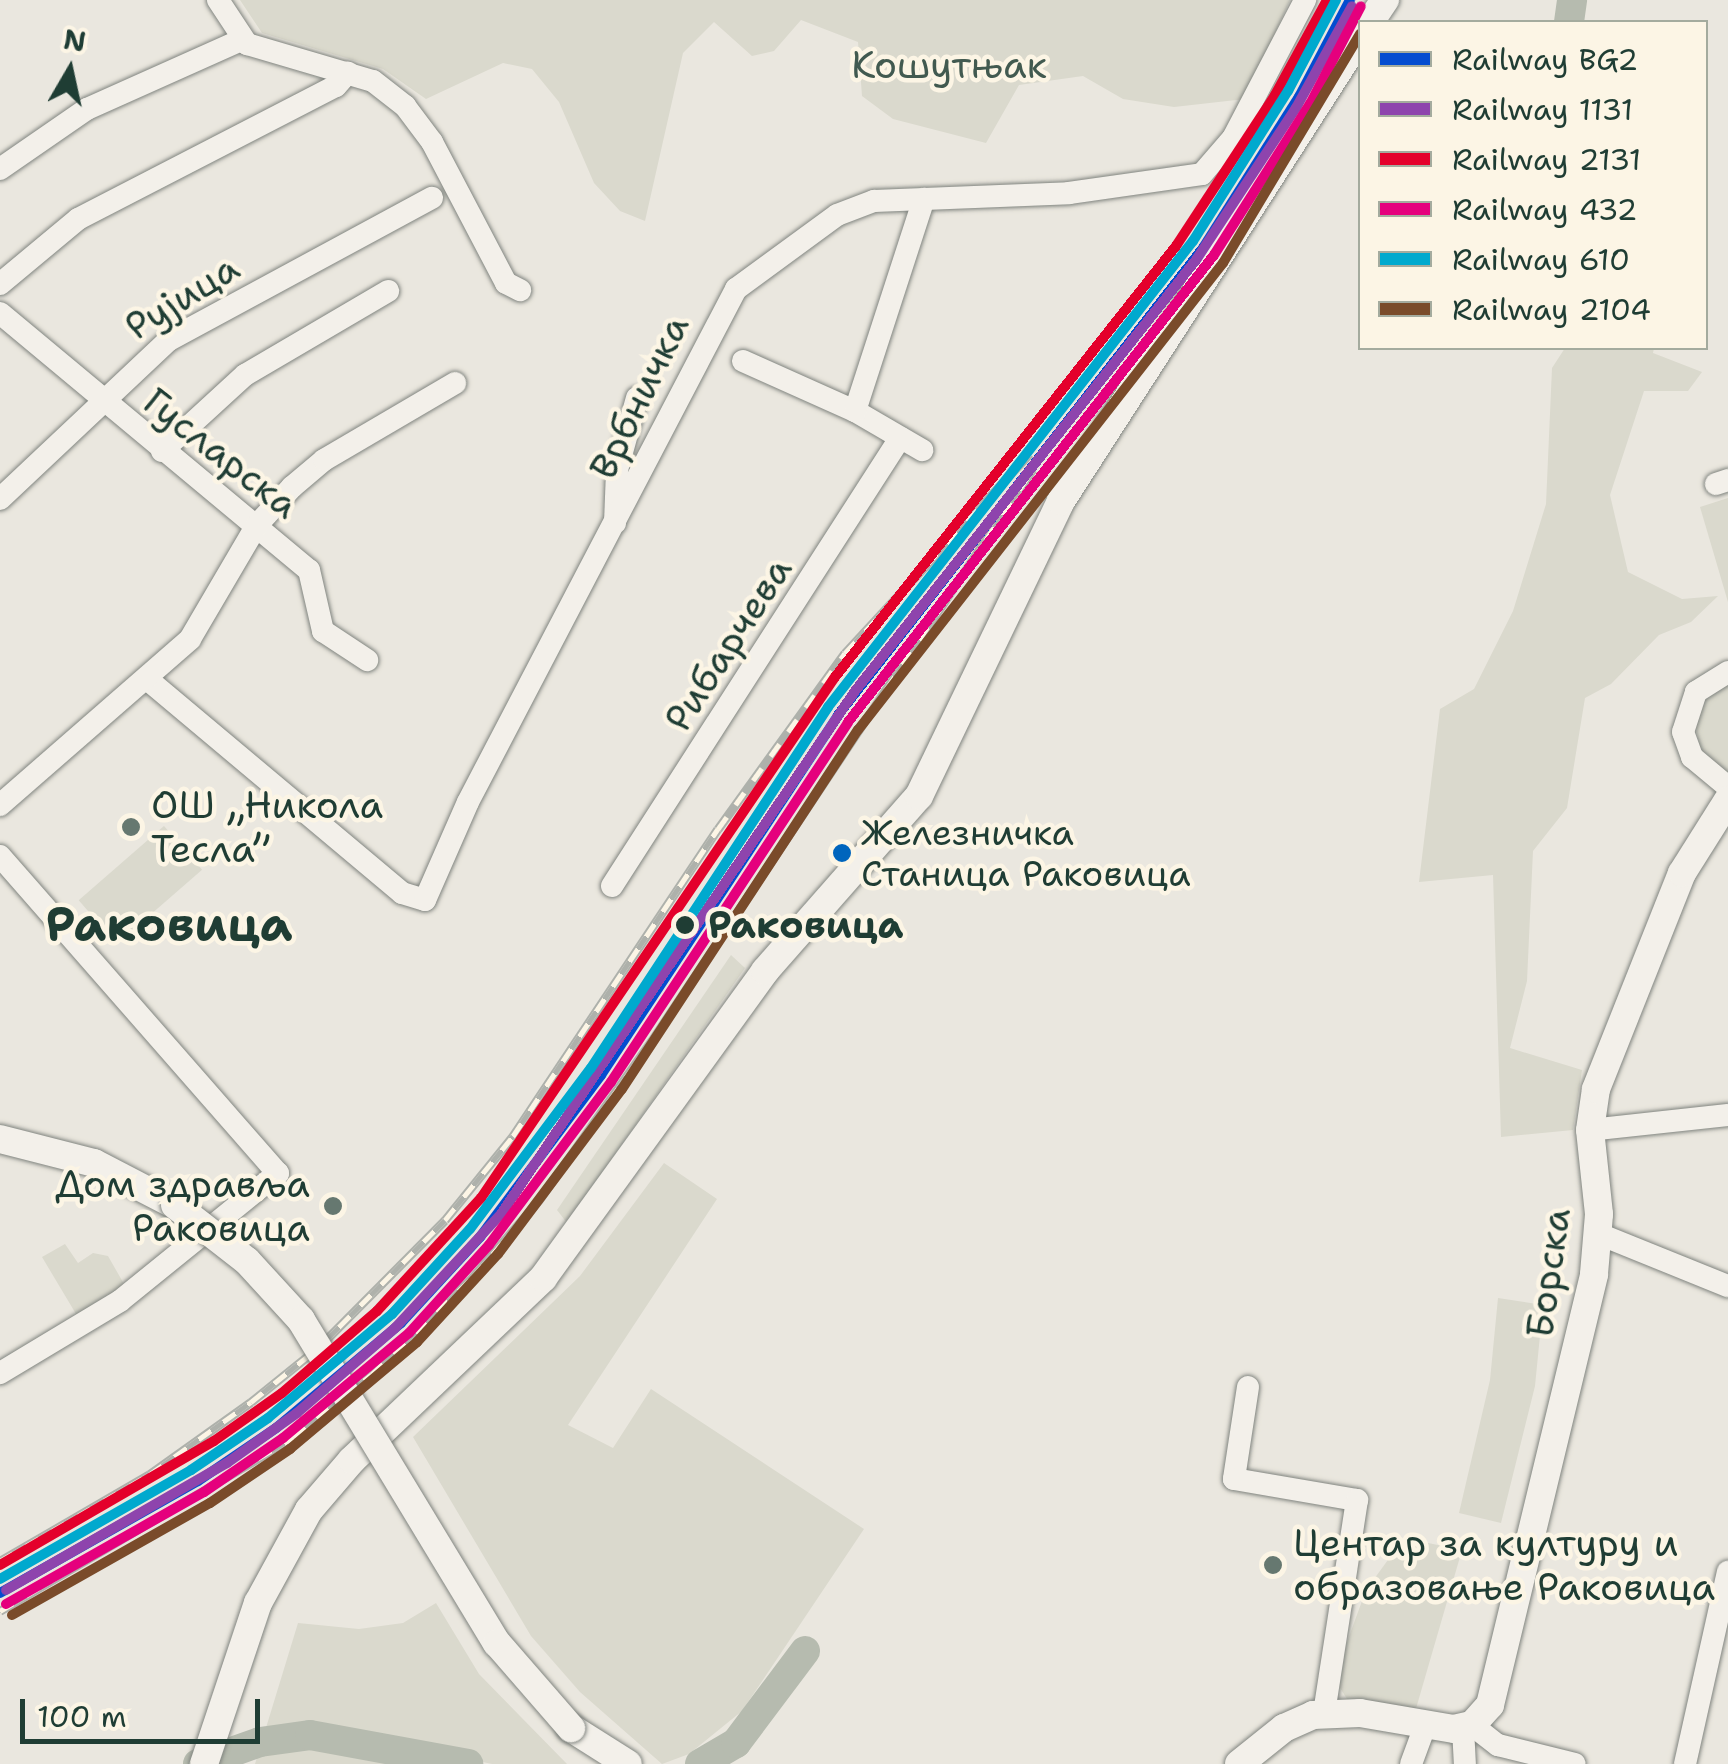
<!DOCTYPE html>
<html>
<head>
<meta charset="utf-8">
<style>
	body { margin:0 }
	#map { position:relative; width:1728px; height:1764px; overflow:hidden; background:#eae7df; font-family:"Shantell Sans",sans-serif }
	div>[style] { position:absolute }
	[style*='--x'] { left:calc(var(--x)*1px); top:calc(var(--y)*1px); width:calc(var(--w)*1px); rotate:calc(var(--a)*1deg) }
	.green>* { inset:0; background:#dad9cd; transform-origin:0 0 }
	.river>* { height:30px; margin:-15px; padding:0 15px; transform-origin:15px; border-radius:15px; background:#b6bbaf }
	.roads { filter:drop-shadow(0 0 2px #80847f) drop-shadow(0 0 2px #80847f) }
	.minor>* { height:22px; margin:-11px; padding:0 11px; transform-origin:11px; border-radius:11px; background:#f3f0ea }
	.major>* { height:28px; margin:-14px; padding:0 14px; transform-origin:14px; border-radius:14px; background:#f3f0ea }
	.rail>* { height:9px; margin-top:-4.5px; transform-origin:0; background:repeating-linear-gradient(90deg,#fcf5e5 0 15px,#aeb1ab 0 30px); box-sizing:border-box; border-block:2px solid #aeb1ab }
	.bridges { filter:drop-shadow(0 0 2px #80847f) drop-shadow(0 0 2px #80847f) }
	.major-bridge>* { height:28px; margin:-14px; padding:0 14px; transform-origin:14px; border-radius:14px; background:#f3f0ea }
	.rail-1>* { height:10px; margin:-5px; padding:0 5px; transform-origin:5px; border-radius:5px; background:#044cd0 }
	.rail-2>* { height:10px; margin:-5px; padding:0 5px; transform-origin:5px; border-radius:5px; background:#8e44ad }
	.rail-3>* { height:10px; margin:-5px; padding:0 5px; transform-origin:5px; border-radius:5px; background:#e4002b }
	.rail-4>* { height:10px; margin:-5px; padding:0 5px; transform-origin:5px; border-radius:5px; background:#e5007d }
	.rail-5>* { height:10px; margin:-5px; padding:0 5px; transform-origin:5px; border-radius:5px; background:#00a9ce }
	.rail-6>* { height:10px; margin:-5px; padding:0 5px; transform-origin:5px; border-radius:5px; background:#7a4b2a }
	.dots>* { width:28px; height:28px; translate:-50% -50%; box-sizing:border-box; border:5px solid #fcf5e5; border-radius:50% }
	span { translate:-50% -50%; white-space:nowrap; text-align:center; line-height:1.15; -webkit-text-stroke:9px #fcf5e5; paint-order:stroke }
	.bus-label { font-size:36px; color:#1f3d34 }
	.left { translate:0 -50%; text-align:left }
	.park-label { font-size:38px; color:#425a50 }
	.street-label { font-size:38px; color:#1f3d34 }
	.poi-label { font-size:38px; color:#1f3d34 }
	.right { translate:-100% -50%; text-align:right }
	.stop-label { font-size:38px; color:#1f3d34; font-weight:700 }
	.district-label { font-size:48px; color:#1f3d34; font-weight:700 }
	.legend { position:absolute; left:1358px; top:20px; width:350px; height:330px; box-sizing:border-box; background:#fcf5e5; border:2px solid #a4ab9e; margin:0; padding:12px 18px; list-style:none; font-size:30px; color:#1f3d34 }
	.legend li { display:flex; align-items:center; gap:20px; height:50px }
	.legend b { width:50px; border:2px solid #a4ab9e }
	.north { position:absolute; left:20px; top:20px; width:100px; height:100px; -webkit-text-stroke:8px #fcf5e5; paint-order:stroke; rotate:9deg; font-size:28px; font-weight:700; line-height:40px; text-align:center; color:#1f3d34 }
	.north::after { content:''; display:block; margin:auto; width:35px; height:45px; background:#1f3d34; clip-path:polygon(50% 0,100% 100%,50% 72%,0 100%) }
	.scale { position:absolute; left:20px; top:1699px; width:240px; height:45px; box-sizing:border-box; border:5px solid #1f3d34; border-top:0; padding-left:12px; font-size:30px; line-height:35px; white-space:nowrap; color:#1f3d34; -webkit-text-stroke:8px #fcf5e5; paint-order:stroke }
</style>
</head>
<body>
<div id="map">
	<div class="green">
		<i style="clip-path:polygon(240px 0,1290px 0,1245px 99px,1174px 107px,1123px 99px,1083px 76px,1019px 85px,986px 143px,893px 119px,862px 96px,858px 42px,801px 20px,774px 51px,752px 56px,714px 22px,683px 53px,645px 221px,620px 211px,594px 183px,559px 102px,532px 69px,503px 63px,426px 99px,383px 69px,262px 33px)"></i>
		<i style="clip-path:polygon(1565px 348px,1654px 348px,1653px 353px,1702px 372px,1688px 391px,1644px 391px,1610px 495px,1628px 572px,1682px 599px,1718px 596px,1691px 622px,1659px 635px,1611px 684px,1585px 698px,1567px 808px,1533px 851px,1527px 981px,1510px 1048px,1582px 1070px,1573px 1130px,1501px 1137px,1493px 875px,1419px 882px,1440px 709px,1474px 689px,1513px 611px,1546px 504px,1552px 368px)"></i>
		<i style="clip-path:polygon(1728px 498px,1728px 602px,1700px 507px)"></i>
		<i style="clip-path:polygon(1728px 682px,1728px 775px,1700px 749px,1694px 716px,1698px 703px)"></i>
		<i style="left:164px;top:826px;width:58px;height:113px;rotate:49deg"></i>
		<i style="clip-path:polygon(731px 955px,745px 968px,567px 1223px,557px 1210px)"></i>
		<i style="clip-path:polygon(664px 1163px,717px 1199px,568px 1425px,613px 1448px,651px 1389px,864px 1529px,742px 1711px,689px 1754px,662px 1764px,580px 1692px,531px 1636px,413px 1437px,580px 1276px)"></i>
		<i style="clip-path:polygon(65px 1244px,78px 1263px,93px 1253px,108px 1256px,128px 1291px,79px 1319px,42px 1257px)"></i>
		<i style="clip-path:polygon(1498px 1298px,1543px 1305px,1535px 1386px,1501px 1523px,1459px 1513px,1490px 1380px)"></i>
		<i style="clip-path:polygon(1404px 1538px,1462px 1550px,1415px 1712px,1347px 1699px,1334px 1678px,1366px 1590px)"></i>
		<i style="clip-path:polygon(436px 1603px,479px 1674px,567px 1764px,492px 1764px,351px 1734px,265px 1731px,298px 1623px,359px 1629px,403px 1623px)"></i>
		<i style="clip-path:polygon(309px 1740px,354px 1745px,444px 1764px,255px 1764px,260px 1748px)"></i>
	</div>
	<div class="river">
		<i style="--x:1569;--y:22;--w:22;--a:-82"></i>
		<i style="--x:198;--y:1764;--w:66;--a:-19.5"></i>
		<i style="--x:260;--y:1742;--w:50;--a:-8"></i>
		<i style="--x:310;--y:1735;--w:161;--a:10.4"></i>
		<i style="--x:700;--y:1764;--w:42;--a:-30.3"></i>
		<i style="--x:736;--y:1743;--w:115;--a:-53.1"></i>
	</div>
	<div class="roads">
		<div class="minor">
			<i style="--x:218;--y:0;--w:53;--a:56.6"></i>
			<i style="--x:247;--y:44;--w:131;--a:16.4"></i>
			<i style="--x:373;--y:81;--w:41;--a:38"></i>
			<i style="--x:405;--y:106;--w:45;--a:53.1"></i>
			<i style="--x:432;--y:142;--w:159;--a:62.3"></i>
			<i style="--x:506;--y:283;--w:16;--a:27"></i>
			<i style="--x:0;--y:169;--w:106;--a:-34.6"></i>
			<i style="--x:87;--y:109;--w:169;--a:-24.1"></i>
			<i style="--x:0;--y:284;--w:102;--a:-39.8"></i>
			<i style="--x:78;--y:219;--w:290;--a:-27.3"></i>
			<i style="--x:336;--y:86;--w:18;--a:-49"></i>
			<i style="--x:0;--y:313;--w:402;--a:39.8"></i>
			<i style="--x:309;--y:570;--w:63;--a:77.1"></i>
			<i style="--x:323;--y:631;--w:53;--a:33.4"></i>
			<i style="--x:743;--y:361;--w:123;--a:24.1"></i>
			<i style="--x:855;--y:411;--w:78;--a:30.2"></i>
			<i style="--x:855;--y:411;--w:223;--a:-72"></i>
			<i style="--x:162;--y:451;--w:113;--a:-42.5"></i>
			<i style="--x:245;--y:375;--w:166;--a:-30.4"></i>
			<i style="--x:1716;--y:484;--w:13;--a:-18"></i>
			<i style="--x:0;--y:499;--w:232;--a:-43.3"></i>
			<i style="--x:169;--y:340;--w:299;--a:-28.4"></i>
			<i style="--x:615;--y:523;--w:53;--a:-87.8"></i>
			<i style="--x:617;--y:470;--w:75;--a:-74.5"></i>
			<i style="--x:1728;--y:672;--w:38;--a:148"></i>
			<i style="--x:1696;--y:692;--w:42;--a:108"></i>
			<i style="--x:1683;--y:732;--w:27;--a:70"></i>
			<i style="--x:1692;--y:757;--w:47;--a:39.8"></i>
			<i style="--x:147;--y:679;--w:333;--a:40"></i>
			<i style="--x:402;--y:893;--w:24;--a:17"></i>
			<i style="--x:425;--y:900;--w:107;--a:-66.3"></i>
			<i style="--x:468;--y:802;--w:579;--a:-62.42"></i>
			<i style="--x:736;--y:289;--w:125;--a:-36.2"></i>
			<i style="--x:837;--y:215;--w:40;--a:-21"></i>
			<i style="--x:874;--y:201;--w:195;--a:-2.3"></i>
			<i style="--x:1069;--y:193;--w:134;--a:-8.1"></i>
			<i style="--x:1202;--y:174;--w:48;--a:-49.3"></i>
			<i style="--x:1233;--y:138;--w:156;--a:-62.4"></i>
			<i style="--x:0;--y:805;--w:252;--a:-41.1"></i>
			<i style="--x:190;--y:639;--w:132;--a:-59.6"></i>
			<i style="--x:257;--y:525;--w:52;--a:-47.4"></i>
			<i style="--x:292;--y:487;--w:42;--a:-40.2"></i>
			<i style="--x:324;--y:460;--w:152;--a:-30.4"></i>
			<i style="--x:0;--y:856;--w:422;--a:48.8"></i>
			<i style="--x:278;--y:1173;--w:203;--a:141"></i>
			<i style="--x:120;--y:1301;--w:140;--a:149"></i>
			<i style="--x:612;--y:886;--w:533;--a:-57.26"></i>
			<i style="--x:1590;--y:1130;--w:139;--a:-6.2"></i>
			<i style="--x:1599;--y:1234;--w:139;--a:22"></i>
			<i style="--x:1248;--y:1387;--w:93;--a:98.7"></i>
			<i style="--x:1234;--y:1479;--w:125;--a:9.7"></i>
			<i style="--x:1357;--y:1500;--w:216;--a:98.8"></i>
			<i style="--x:1472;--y:1725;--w:33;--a:38"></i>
			<i style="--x:1498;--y:1745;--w:79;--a:13.9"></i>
			<i style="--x:1463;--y:1728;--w:36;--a:87"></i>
			<i style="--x:1411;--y:1764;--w:40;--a:-69.8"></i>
			<i style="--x:1685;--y:1764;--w:197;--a:-77.4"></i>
		</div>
		<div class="major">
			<i style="--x:1370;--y:22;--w:27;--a:-56"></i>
			<i style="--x:0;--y:1139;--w:97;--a:14.3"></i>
			<i style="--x:94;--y:1163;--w:91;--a:27.4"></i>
			<i style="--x:571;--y:1728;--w:67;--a:32.3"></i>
			<i style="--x:204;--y:1764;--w:170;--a:-71.5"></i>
			<i style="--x:258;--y:1603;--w:106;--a:-61.3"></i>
			<i style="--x:309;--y:1510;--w:66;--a:-49.3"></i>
			<i style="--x:352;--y:1460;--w:264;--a:-43.6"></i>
			<i style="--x:543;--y:1278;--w:379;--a:-54.1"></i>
			<i style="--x:765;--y:971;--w:233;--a:-48.7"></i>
			<i style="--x:919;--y:796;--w:327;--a:-64.3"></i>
			<i style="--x:1061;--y:501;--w:552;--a:-57.2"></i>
			<i style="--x:1239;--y:1764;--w:58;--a:-38.7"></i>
			<i style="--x:1284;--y:1728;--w:32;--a:-24"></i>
			<i style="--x:1313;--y:1715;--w:47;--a:-2.4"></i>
			<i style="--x:1360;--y:1713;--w:95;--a:9.7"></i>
			<i style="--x:1454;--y:1729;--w:18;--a:-13"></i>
			<i style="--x:1472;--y:1725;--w:27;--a:-48"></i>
			<i style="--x:1490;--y:1705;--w:443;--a:-76.4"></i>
			<i style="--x:1594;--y:1274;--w:60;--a:-85.2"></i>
			<i style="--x:1599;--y:1214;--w:84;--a:-96.1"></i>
			<i style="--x:1590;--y:1130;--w:41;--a:-81.7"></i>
			<i style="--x:1596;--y:1089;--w:232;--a:-68.3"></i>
			<i style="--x:1682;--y:873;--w:86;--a:-57.8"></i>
		</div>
	</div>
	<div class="rail">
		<i style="--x:0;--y:1561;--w:173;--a:-30.1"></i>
		<i style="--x:150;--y:1474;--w:124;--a:-35.5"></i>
		<i style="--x:251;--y:1402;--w:86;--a:-38.9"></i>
		<i style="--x:318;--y:1348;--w:180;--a:-45.2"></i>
		<i style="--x:445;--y:1220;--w:108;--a:-51"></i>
		<i style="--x:513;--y:1136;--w:369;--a:-56.3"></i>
		<i style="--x:718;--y:829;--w:217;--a:-54.2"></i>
		<i style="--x:845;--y:653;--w:272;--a:-47.2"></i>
		<i style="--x:0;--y:1611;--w:342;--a:-30.6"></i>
		<i style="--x:294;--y:1437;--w:100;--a:-38.9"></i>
		<i style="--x:372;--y:1374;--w:140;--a:-43.8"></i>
		<i style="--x:473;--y:1277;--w:103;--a:-49.3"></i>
		<i style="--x:540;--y:1199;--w:196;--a:-54.8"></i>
		<i style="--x:653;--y:1039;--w:685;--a:-56.31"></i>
	</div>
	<div class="bridges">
		<div class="major-bridge">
			<i style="--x:175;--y:1205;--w:91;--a:37.9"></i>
			<i style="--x:247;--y:1261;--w:80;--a:47.5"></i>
			<i style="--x:301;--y:1320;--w:378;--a:58.8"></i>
			<i style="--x:497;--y:1643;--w:113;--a:49"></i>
		</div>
	</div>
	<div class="rail-1">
		<i style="--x:0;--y:1593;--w:227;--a:-29.5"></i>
		<i style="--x:198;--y:1481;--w:94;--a:-34.2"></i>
		<i style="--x:276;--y:1428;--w:163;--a:-40"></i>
		<i style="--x:401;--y:1323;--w:117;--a:-47.4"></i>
		<i style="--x:480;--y:1237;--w:202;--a:-53.2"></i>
		<i style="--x:601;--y:1075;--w:431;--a:-56.6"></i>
		<i style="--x:838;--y:715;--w:593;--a:-51.99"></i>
		<i style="--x:1203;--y:248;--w:179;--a:-57.6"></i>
		<i style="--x:1299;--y:97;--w:110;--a:-62.3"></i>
	</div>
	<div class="rail-2">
		<i style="--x:6;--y:1590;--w:255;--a:-29.9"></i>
		<i style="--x:227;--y:1463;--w:86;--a:-35.5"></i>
		<i style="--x:297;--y:1413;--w:130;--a:-40.9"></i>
		<i style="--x:395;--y:1328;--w:156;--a:-47.1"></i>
		<i style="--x:501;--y:1214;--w:632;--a:-55.91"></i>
		<i style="--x:855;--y:691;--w:550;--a:-51.65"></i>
		<i style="--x:1196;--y:260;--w:182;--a:-56.7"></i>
		<i style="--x:1296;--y:108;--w:116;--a:-61.2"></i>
	</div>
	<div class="rail-3">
		<i style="--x:0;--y:1565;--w:247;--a:-30.1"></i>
		<i style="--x:214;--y:1441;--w:83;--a:-35.2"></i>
		<i style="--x:282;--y:1393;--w:125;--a:-40.8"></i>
		<i style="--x:377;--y:1311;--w:154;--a:-47.4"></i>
		<i style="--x:481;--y:1198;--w:630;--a:-55.81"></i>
		<i style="--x:835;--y:677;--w:550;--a:-51.65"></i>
		<i style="--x:1176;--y:246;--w:181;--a:-56.7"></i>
		<i style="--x:1275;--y:95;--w:108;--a:-61.3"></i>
	</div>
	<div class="rail-4">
		<i style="--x:6;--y:1604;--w:227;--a:-29.5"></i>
		<i style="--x:204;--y:1492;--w:96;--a:-34.4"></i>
		<i style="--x:283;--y:1438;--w:164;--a:-39.8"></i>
		<i style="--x:409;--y:1333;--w:119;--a:-47.7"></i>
		<i style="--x:489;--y:1245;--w:204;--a:-53.2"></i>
		<i style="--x:611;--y:1082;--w:431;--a:-56.6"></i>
		<i style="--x:848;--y:722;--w:593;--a:-51.91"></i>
		<i style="--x:1214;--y:255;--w:179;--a:-57.6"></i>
		<i style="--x:1310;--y:104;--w:110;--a:-62.5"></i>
	</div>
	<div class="rail-5">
		<i style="--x:0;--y:1579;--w:220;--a:-29.7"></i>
		<i style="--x:191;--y:1470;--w:93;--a:-34"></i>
		<i style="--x:268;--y:1418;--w:162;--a:-40"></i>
		<i style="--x:392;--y:1314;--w:115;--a:-47.5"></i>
		<i style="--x:470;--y:1229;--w:201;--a:-53.1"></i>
		<i style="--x:591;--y:1068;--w:432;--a:-56.7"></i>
		<i style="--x:828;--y:707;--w:592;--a:-51.93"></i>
		<i style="--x:1193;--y:241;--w:178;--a:-57.7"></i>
		<i style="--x:1288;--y:91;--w:103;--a:-62.2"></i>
	</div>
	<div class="rail-6">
		<i style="--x:12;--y:1615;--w:227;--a:-29.5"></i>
		<i style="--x:210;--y:1503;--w:97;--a:-34"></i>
		<i style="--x:290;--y:1449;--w:166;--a:-40.1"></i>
		<i style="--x:417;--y:1342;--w:120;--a:-47.4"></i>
		<i style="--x:498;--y:1254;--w:206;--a:-53.1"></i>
		<i style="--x:622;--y:1089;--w:430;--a:-56.7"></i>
		<i style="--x:858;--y:730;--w:593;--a:-51.99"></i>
		<i style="--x:1223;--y:263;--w:267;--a:-59.1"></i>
	</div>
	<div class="dots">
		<i style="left:131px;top:827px;background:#667870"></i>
		<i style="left:842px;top:853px;background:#0065bd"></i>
		<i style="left:685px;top:925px;background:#1f3d34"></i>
		<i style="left:333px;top:1206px;background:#667870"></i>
		<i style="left:1273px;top:1565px;background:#667870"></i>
	</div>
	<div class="bus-label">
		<span class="left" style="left:861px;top:853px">Железничка<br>Станица Раковица</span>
	</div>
	<div class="park-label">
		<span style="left:949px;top:65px">Кошутњак</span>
	</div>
	<div class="street-label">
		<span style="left:182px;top:297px;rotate:-32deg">Рујица</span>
		<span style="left:639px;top:397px;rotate:-64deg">Врбничка</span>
		<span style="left:221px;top:453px;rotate:38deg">Гусларска</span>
		<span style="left:728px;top:644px;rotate:-57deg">Рибарчева</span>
		<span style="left:1548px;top:1273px;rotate:-82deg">Борска</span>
	</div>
	<div class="poi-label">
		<span class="left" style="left:151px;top:827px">ОШ „Никола<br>Тесла”</span>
		<span class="right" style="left:310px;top:1206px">Дом здравља<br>Раковица</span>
		<span class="left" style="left:1293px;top:1565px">Центар за културу и<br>образовање Раковица</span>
	</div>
	<div class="stop-label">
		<span class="left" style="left:708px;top:925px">Раковица</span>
	</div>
	<div class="district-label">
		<span style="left:169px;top:925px">Раковица</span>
	</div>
	<ul class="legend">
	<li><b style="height:12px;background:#044cd0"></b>Railway BG2</li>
	<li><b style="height:12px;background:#8e44ad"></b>Railway 1131</li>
	<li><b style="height:12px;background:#e4002b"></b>Railway 2131</li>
	<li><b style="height:12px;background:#e5007d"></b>Railway 432</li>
	<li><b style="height:12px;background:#00a9ce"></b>Railway 610</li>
	<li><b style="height:12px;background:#7a4b2a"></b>Railway 2104</li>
	</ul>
	<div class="north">N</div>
	<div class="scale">100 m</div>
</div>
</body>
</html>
